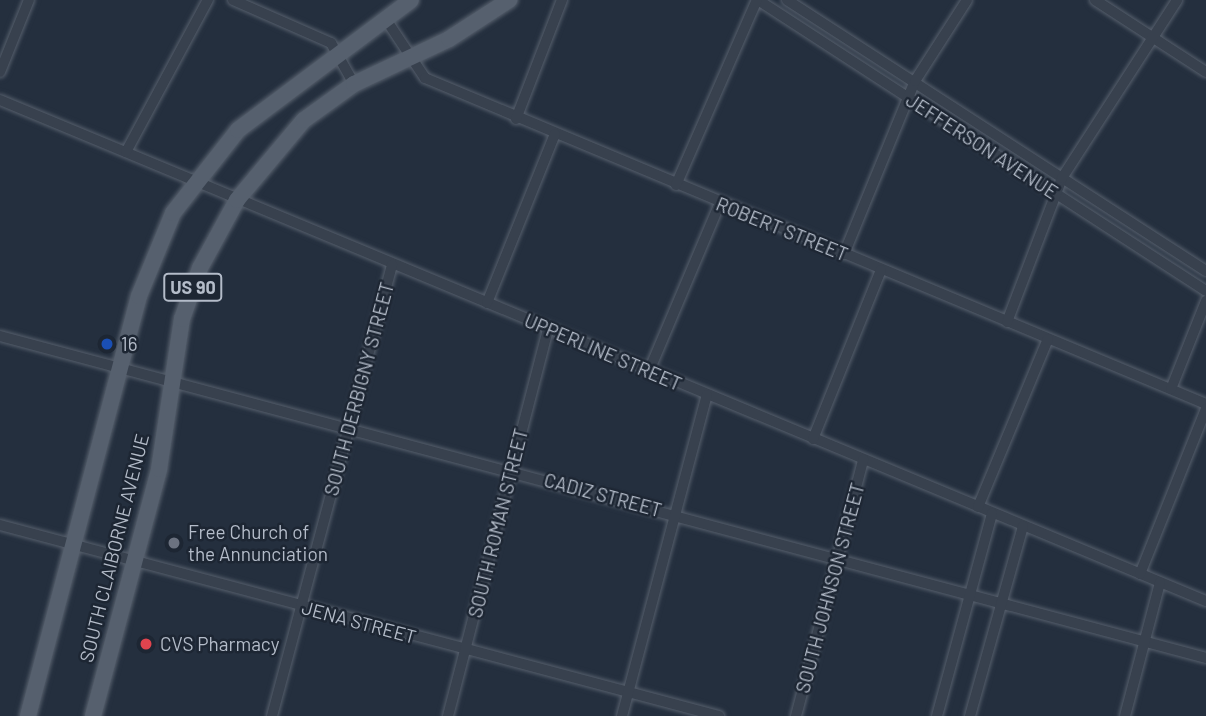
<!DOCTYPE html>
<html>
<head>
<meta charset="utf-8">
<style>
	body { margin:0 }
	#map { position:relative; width:1206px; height:716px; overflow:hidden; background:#242f3e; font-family:Barlow,sans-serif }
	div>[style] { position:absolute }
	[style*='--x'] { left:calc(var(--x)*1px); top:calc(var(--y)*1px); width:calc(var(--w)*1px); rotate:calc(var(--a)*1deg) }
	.roads { filter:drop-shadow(0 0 2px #565f6c) drop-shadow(0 0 2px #565f6c) }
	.minor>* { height:10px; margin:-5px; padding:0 5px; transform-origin:5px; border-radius:5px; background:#38414e }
	.primary>* { height:16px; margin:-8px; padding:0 8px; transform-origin:8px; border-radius:8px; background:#56606e }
	.dots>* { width:19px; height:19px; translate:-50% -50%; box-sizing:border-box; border:4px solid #1d2633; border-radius:50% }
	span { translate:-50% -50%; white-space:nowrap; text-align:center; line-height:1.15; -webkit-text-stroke:5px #1d2633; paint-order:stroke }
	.shield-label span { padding:2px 5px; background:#1d2633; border:2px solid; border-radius:5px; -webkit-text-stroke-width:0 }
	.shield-label { font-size:18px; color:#b4bcc9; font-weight:700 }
	.street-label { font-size:19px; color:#b4bcc9 }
	.poi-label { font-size:19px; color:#b4bcc9 }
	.left { translate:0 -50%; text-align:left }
</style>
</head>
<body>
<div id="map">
	<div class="roads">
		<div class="minor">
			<i style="--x:233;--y:0;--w:107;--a:23.7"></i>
			<i style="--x:331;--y:43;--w:47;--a:60.7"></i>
			<i style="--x:758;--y:0;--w:534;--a:33.01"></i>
			<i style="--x:787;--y:0;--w:499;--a:32.9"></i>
			<i style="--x:1095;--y:0;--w:132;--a:33"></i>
			<i style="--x:385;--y:18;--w:72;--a:56.3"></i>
			<i style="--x:425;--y:78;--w:846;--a:22.66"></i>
			<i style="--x:0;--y:72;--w:78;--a:-68.1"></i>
			<i style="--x:0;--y:100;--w:1306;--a:22.56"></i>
			<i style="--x:516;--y:119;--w:128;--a:-68.9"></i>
			<i style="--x:126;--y:152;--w:173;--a:-61.7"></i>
			<i style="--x:676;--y:185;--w:202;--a:-66.4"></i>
			<i style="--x:844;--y:254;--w:187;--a:-67.7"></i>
			<i style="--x:915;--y:81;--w:96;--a:-57.3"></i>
			<i style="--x:487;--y:303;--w:182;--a:-68.1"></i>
			<i style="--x:1007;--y:322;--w:154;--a:-69.1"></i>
			<i style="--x:1062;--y:178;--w:212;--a:-57.1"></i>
			<i style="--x:0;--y:336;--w:1248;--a:14.95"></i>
			<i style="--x:649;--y:371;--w:182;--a:-67.1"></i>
			<i style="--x:1171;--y:389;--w:95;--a:-68.3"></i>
			<i style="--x:813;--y:439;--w:182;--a:-68.1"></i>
			<i style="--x:978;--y:507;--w:182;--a:-67.4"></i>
			<i style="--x:0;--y:525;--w:744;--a:14.88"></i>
			<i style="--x:1140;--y:574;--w:178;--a:-68.2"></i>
			<i style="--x:272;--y:716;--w:467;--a:-75.1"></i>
			<i style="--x:448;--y:716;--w:400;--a:-75.5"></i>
			<i style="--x:622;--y:716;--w:332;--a:-75.2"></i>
			<i style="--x:796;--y:716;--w:265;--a:-75.3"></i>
			<i style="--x:937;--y:716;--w:210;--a:-74.8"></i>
			<i style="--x:970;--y:716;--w:197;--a:-74.4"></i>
			<i style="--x:1125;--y:716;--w:138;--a:-75.3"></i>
		</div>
		<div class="primary">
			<i style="--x:28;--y:716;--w:434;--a:-75.2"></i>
			<i style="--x:139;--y:296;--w:90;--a:-67.7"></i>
			<i style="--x:173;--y:213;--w:105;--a:-51.9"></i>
			<i style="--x:238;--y:130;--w:216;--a:-36.9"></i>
			<i style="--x:93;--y:716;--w:256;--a:-75"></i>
			<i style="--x:159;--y:469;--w:152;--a:-81.3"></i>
			<i style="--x:182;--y:319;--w:54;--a:-70.6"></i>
			<i style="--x:200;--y:268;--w:77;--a:-61.4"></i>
			<i style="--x:237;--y:200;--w:104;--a:-50.1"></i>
			<i style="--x:304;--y:120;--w:62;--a:-35.8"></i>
			<i style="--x:354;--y:84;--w:105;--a:-25.3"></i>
			<i style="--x:449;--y:39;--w:72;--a:-33"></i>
		</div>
	</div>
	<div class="dots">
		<i style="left:107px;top:344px;background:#1a4fb4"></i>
		<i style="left:174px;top:543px;background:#6b7280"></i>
		<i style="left:146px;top:644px;background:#e0444e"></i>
	</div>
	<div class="shield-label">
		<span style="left:193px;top:287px">US 90</span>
	</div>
	<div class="street-label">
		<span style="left:982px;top:146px;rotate:33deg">JEFFERSON AVENUE</span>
		<span style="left:782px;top:229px;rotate:22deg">ROBERT STREET</span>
		<span style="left:603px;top:352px;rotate:23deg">UPPERLINE STREET</span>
		<span style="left:359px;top:389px;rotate:-75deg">SOUTH DERBIGNY STREET</span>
		<span style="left:603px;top:495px;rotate:15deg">CADIZ STREET</span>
		<span style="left:498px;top:523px;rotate:-76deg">SOUTH ROMAN STREET</span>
		<span style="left:114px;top:548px;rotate:-76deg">SOUTH CLAIBORNE AVENUE</span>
		<span style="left:830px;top:588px;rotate:-75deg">SOUTH JOHNSON STREET</span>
		<span style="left:359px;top:622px;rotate:15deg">JENA STREET</span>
	</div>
	<div class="poi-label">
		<span class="left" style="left:121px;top:344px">16</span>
		<span class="left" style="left:188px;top:543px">Free Church of<br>the Annunciation</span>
		<span class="left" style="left:160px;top:644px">CVS Pharmacy</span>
	</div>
</div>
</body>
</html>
